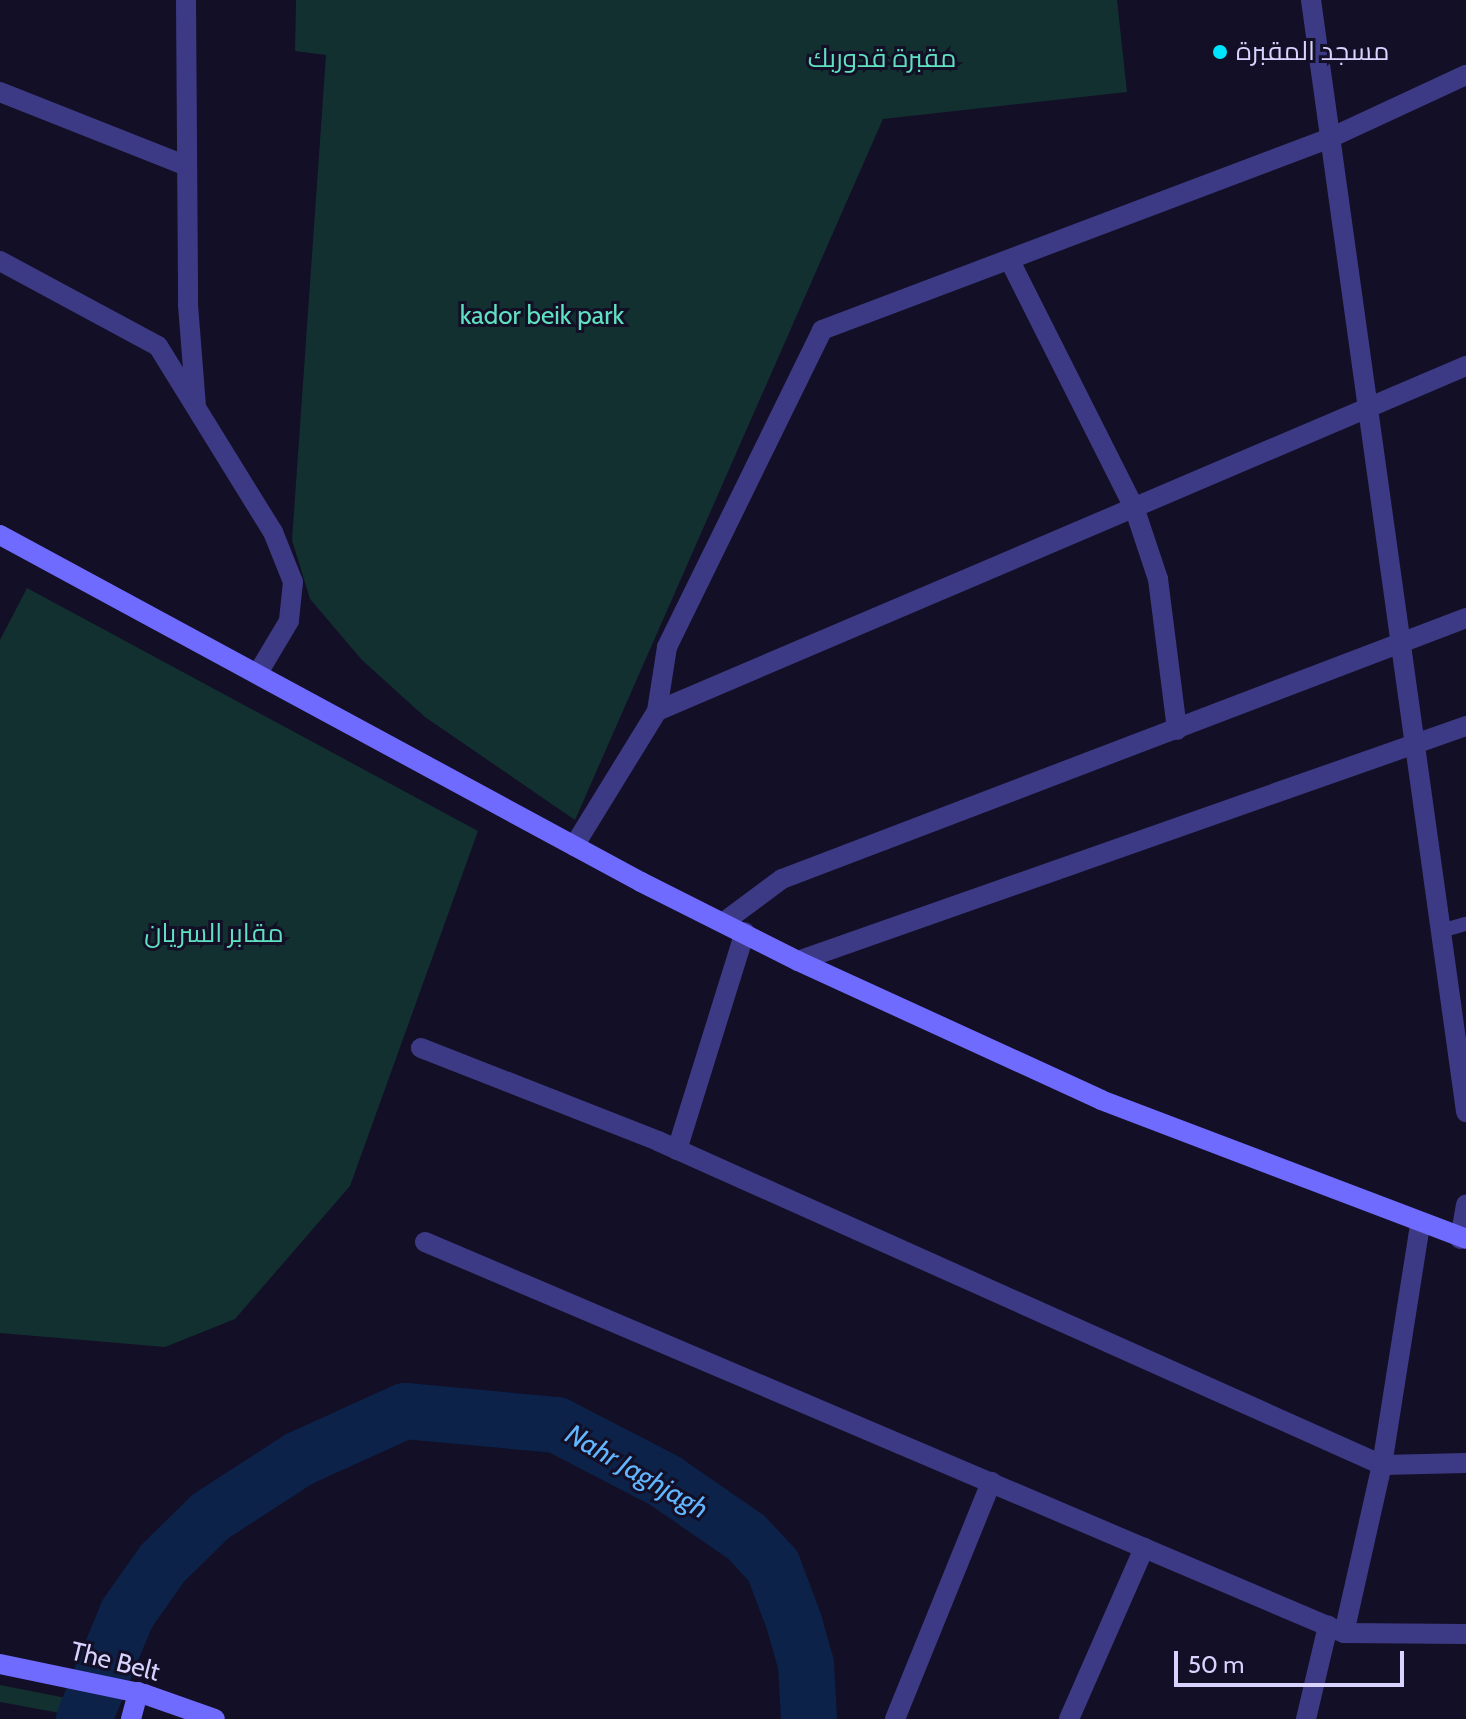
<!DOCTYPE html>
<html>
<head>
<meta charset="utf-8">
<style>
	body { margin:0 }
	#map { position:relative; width:1466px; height:1719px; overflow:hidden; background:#130f26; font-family:Cabin,Cairo,sans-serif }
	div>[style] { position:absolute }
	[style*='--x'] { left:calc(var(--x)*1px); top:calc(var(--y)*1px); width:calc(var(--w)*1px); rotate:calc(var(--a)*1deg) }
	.green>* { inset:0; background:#12302f }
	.river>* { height:56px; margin:-28px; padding:0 28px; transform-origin:28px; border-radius:28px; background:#0c2248 }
	.lane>* { height:14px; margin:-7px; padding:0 7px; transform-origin:7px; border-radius:7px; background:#3d3a85 }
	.street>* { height:20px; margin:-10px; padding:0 10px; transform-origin:10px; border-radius:10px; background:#3d3a85 }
	.secondary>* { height:20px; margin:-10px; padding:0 10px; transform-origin:10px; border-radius:10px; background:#6f6bff }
	.dots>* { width:22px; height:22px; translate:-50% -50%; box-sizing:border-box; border:4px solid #130f26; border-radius:50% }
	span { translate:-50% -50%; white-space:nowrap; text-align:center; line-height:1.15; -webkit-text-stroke:6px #130f26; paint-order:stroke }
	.poi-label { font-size:26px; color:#d9d4ff }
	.left { translate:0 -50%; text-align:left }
	.park-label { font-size:26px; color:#5fe0c0 }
	.street-label { font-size:26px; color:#d9d4ff }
	.water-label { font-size:28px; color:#62b6ff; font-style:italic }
	.scale { position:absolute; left:1174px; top:1651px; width:230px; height:36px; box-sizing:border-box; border:4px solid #d9d4ff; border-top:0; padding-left:10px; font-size:24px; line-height:28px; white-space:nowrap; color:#d9d4ff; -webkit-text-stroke:6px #130f26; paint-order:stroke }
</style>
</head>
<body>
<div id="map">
	<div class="green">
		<i style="clip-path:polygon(296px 0,1117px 0,1127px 92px,883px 119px,575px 820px,425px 717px,362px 660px,310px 599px,292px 540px,326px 55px,295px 51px)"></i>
		<i style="clip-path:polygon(27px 588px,478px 831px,350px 1186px,235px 1319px,165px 1347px,0 1333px,0 640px)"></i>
		<i style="clip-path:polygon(0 1685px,112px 1707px,116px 1716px,92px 1719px,0 1702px)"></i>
	</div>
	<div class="river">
		<i style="--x:84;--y:1719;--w:113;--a:-67.7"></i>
		<i style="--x:127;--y:1614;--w:62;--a:-54.8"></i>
		<i style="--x:163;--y:1563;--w:67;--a:-44.4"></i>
		<i style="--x:211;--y:1516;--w:105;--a:-32.9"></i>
		<i style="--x:299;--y:1459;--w:116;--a:-24.4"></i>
		<i style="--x:405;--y:1411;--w:153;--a:5.3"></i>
		<i style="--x:557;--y:1425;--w:122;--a:27.4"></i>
		<i style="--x:665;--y:1481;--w:98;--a:34.7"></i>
		<i style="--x:746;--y:1537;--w:40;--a:47"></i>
		<i style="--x:773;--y:1566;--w:60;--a:69.4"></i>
		<i style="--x:794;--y:1622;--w:44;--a:74.1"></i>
		<i style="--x:806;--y:1664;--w:55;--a:86.9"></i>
	</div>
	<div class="lane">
		<i style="--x:1441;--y:931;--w:26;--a:-16"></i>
	</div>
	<div class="street">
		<i style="--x:186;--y:0;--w:305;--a:89.6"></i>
		<i style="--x:188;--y:305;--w:101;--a:85.5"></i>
		<i style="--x:1311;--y:0;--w:1123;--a:82.06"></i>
		<i style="--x:0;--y:92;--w:201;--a:21.6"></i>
		<i style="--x:0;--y:261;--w:179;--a:28.3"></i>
		<i style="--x:158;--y:346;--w:219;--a:58.3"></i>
		<i style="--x:273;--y:532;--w:54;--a:68.2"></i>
		<i style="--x:293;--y:582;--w:39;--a:96"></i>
		<i style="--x:289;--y:621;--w:61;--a:120.8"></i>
		<i style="--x:1010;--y:261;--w:279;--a:63.3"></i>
		<i style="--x:1135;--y:510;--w:73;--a:71.6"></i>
		<i style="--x:1158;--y:579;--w:152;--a:82.8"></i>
		<i style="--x:657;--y:711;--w:65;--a:-81.1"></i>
		<i style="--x:667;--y:647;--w:353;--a:-63.9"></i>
		<i style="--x:822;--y:330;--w:543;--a:-20.7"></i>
		<i style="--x:1330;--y:138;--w:150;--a:-24.9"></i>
		<i style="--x:574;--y:846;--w:158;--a:-58.4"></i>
		<i style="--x:657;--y:711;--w:879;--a:-23.1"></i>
		<i style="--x:724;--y:922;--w:72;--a:-36.6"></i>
		<i style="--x:782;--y:879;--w:732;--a:-20.89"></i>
		<i style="--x:798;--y:961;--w:708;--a:-19.38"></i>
		<i style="--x:421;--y:1048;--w:255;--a:21.4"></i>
		<i style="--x:658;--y:1141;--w:793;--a:24.11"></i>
		<i style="--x:1382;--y:1465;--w:84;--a:-1.4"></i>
		<i style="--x:677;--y:1150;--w:228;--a:-72.7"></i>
		<i style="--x:1460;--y:1239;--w:35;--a:-80"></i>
		<i style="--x:425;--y:1242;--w:999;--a:23.05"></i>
		<i style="--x:1344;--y:1633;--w:122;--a:0.5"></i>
		<i style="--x:1344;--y:1633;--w:172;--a:-77.3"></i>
		<i style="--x:1382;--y:1465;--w:244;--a:-81"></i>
		<i style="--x:895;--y:1719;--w:256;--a:-67.9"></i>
		<i style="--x:1069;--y:1719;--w:187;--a:-66.3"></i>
		<i style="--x:1306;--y:1719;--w:96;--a:-76.7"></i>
	</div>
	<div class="secondary">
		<i style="--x:0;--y:535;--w:729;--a:28.43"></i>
		<i style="--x:641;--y:882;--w:176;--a:26.7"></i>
		<i style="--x:798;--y:961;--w:333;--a:24.6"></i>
		<i style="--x:1101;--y:1100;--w:391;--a:20.8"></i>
		<i style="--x:0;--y:1664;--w:147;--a:11.8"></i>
		<i style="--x:144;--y:1694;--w:75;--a:19.4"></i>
		<i style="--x:131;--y:1719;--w:28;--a:-75"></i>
	</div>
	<div class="dots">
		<i style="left:1220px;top:52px;background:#00e5ff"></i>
	</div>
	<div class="poi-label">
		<span class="left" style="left:1236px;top:52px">مسجد المقبرة</span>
	</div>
	<div class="park-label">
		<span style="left:882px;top:59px">مقبرة قدوربك</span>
		<span style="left:542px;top:316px">kador beik park</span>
		<span style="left:214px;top:934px">مقابر السريان</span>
	</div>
	<div class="street-label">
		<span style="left:115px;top:1662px;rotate:14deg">The Belt</span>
	</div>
	<div class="water-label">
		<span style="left:637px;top:1471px;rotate:30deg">Nahr Jaghjagh</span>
	</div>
	<div class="scale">50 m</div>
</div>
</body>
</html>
